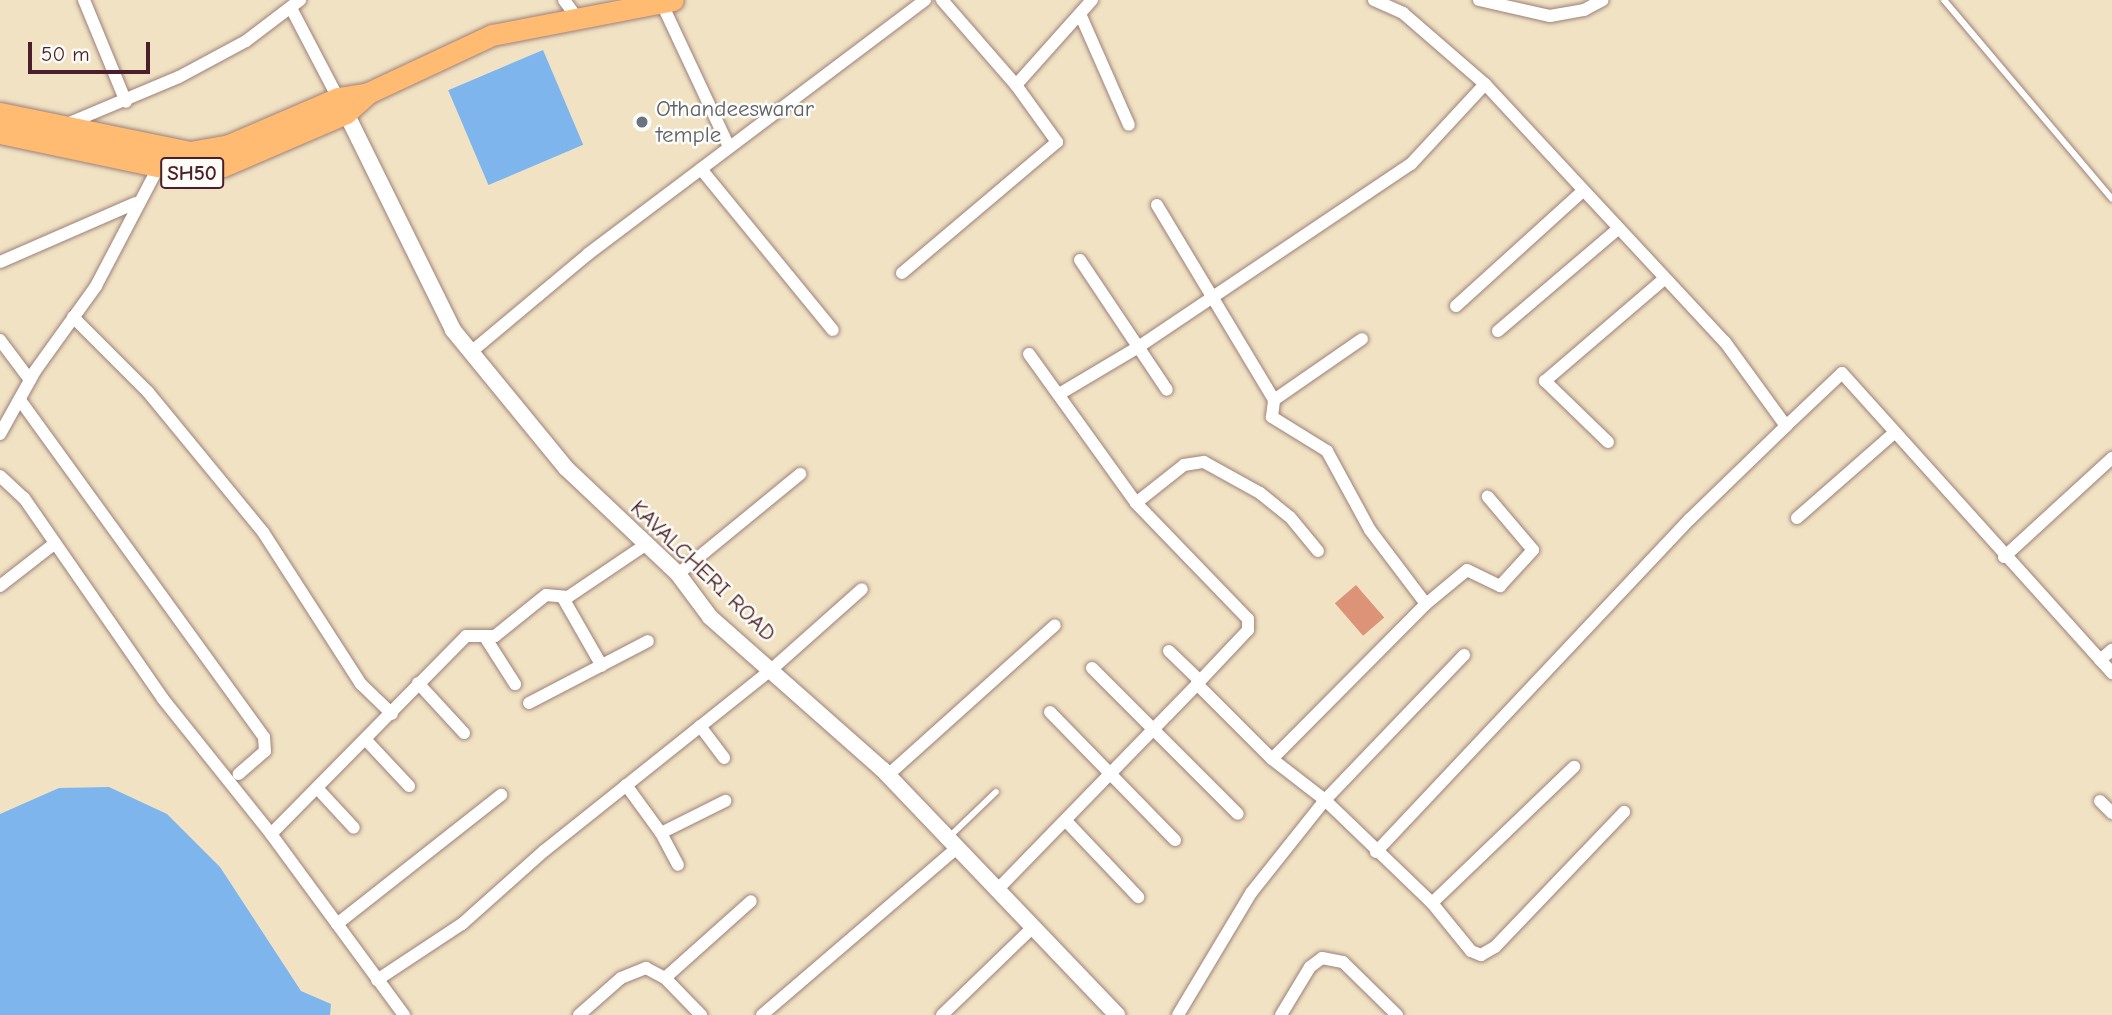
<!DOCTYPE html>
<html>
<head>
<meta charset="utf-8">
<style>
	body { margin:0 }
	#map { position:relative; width:2112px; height:1015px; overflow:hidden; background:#f1e2c4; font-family:"Comic Neue",sans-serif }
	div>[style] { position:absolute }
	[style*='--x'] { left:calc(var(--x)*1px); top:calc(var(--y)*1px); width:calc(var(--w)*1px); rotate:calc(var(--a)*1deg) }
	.water>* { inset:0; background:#7eb5ed; transform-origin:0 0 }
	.building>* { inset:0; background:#dd9377; transform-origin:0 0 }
	.roads { filter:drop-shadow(0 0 2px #9e8078) drop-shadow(0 0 2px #9e8078) }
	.service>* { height:6px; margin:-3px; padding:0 3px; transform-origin:3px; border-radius:3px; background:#fff }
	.minor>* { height:12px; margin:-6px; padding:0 6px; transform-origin:6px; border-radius:6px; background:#fff }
	.tertiary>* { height:16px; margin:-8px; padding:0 8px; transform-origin:8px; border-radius:8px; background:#fff }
	.primary>* { height:21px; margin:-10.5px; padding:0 10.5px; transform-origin:10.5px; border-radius:10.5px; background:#ffbb71 }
	.dots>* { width:19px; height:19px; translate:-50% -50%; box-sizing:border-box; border:4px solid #fdfcf7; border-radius:50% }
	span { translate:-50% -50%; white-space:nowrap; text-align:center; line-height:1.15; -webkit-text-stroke:5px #fdfcf7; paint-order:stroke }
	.shield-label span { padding:2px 5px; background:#fdfcf7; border:2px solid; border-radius:5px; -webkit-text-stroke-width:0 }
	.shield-label { font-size:21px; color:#4a1f2b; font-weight:700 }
	.worship-label { font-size:23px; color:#5b616d }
	.left { translate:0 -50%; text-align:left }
	.street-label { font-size:23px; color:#4a1f2b }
	.scale { position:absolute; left:28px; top:42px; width:122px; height:32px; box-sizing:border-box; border:4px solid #4a1f2b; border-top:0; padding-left:9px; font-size:21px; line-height:24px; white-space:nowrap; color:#4a1f2b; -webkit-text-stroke:5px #fdfcf7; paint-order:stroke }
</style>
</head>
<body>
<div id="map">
	<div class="water">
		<i style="left:543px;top:50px;width:103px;height:103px;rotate:67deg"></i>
		<i style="clip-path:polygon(109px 787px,167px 814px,220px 867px,301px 991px,331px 1004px,330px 1015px,0 1015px,0 814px,59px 788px)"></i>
	</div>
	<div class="building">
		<i style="left:1356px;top:585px;width:43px;height:28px;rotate:49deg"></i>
	</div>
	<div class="roads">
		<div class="service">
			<i style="--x:1944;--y:0;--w:260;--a:49.8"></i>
			<i style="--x:949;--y:837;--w:65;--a:-43.8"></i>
		</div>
		<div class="minor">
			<i style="--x:84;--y:0;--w:110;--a:67.6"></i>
			<i style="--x:564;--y:0;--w:24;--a:54"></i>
			<i style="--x:942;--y:0;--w:113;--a:49"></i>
			<i style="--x:1374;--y:0;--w:32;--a:24"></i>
			<i style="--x:1403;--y:13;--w:108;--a:40.9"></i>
			<i style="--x:1485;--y:84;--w:352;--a:47.1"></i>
			<i style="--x:1725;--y:342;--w:104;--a:54"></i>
			<i style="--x:1786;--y:426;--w:77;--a:-43.4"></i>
			<i style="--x:1842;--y:373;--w:404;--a:48"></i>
			<i style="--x:1479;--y:0;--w:73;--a:12.7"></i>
			<i style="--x:1550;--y:16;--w:35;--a:-10"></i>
			<i style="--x:1584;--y:10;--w:21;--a:-28"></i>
			<i style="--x:662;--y:4;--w:158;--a:64.9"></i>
			<i style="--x:291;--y:8;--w:102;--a:62.4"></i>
			<i style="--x:1080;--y:14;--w:121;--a:66.2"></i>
			<i style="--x:67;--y:124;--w:121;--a:-22.8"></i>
			<i style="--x:179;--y:77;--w:76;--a:-28.2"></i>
			<i style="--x:246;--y:41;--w:68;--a:-37.2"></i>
			<i style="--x:701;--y:169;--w:208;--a:50.7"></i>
			<i style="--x:1157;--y:205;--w:227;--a:59"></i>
			<i style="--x:1274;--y:400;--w:107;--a:-34.7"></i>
			<i style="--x:1080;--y:260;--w:156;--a:56.2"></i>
			<i style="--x:0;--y:262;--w:148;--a:-23.5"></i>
			<i style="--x:902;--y:273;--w:203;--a:-40.2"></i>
			<i style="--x:1057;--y:142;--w:70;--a:-125.7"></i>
			<i style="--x:1016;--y:85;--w:114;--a:-48.2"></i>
			<i style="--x:1456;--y:306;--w:171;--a:-42.2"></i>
			<i style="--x:73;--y:317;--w:106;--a:45"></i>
			<i style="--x:148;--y:392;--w:181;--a:50.6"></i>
			<i style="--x:263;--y:532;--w:181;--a:57.2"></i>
			<i style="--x:361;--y:684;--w:43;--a:44.1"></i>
			<i style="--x:1498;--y:331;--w:157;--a:-40.4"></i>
			<i style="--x:0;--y:340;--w:50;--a:53.1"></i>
			<i style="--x:471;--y:352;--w:153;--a:-39.9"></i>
			<i style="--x:588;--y:254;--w:422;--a:-37"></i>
			<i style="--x:1029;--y:354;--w:183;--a:54.3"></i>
			<i style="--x:1136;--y:503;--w:161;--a:46"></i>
			<i style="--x:1248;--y:619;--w:11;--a:90"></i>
			<i style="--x:1248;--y:630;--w:74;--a:133.4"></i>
			<i style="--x:1197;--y:684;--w:106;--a:45"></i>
			<i style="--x:1272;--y:759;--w:67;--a:37.7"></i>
			<i style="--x:1325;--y:800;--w:149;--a:43.9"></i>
			<i style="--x:1432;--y:903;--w:62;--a:50.9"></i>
			<i style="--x:1471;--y:951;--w:11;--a:22"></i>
			<i style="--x:1481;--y:955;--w:16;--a:-30"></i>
			<i style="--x:1495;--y:947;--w:187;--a:-46.3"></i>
			<i style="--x:1061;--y:393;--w:92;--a:-30.7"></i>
			<i style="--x:1140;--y:346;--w:326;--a:-33.9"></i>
			<i style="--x:1411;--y:164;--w:109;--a:-47.2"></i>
			<i style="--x:20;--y:400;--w:416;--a:54.1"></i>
			<i style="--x:264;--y:737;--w:14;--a:86"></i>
			<i style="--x:265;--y:751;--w:35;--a:139"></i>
			<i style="--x:0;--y:434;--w:72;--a:-60.9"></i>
			<i style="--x:35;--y:371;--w:105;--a:-54.3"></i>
			<i style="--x:96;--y:286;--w:140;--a:-62.3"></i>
			<i style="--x:1608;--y:442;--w:88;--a:-135.9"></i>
			<i style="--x:1545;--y:381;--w:157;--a:-40.6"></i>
			<i style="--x:0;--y:476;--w:33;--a:43"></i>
			<i style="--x:24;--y:498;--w:244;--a:55.3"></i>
			<i style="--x:163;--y:699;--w:173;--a:51.3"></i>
			<i style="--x:271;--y:834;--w:225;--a:53.7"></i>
			<i style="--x:1136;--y:503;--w:61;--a:-38.4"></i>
			<i style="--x:1184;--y:465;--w:20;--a:-9"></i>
			<i style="--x:1204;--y:462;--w:64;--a:29"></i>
			<i style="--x:1260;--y:493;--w:38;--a:39"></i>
			<i style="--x:1290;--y:517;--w:44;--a:50.5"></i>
			<i style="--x:1797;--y:518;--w:129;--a:-41.2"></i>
			<i style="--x:2004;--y:557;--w:147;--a:-42.5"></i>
			<i style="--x:678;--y:574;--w:158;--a:-39.3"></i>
			<i style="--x:0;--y:586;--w:68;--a:-37.9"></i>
			<i style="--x:563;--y:598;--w:78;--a:60.2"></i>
			<i style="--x:1426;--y:604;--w:53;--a:-39.7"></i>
			<i style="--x:1467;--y:570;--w:37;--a:26"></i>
			<i style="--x:1500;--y:586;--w:49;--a:-47.5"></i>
			<i style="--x:1533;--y:550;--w:70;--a:-130.3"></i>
			<i style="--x:485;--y:637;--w:56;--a:57.4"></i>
			<i style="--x:1169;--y:651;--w:43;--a:44.1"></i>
			<i style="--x:2100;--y:660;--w:16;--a:-40"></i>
			<i style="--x:1092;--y:668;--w:206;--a:45"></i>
			<i style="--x:418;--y:683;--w:68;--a:47.4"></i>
			<i style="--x:529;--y:703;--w:134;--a:-27.5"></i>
			<i style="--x:1050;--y:712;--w:179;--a:45.7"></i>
			<i style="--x:700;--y:726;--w:40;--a:53"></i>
			<i style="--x:366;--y:740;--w:63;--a:46.9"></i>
			<i style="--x:1272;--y:759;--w:218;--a:-45.2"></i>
			<i style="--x:1426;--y:604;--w:93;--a:-127.1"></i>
			<i style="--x:1370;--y:530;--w:90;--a:-118.6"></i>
			<i style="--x:1327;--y:451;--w:65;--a:-148.3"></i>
			<i style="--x:1272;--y:417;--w:17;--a:-83"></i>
			<i style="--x:888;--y:775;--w:224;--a:-41.9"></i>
			<i style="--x:626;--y:785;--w:59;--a:53.9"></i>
			<i style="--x:661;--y:833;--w:72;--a:-26.6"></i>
			<i style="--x:317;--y:788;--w:54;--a:47.2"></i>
			<i style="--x:2100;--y:801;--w:17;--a:45"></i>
			<i style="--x:1066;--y:821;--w:105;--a:46.5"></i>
			<i style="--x:661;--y:833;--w:36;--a:62"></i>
			<i style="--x:271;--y:834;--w:278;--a:-45.4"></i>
			<i style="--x:466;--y:636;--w:29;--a:0"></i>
			<i style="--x:495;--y:636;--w:65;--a:-38.8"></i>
			<i style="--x:546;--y:595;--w:22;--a:5"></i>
			<i style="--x:568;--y:597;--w:93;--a:-34"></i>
			<i style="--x:1376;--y:852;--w:458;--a:-46.7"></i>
			<i style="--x:1690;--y:519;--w:134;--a:-44.1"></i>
			<i style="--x:997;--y:890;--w:287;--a:-45.8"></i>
			<i style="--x:1432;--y:903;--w:197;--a:-43.8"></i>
			<i style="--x:337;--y:924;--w:209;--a:-38.2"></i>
			<i style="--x:665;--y:978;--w:115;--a:-41.8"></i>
			<i style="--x:377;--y:980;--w:102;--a:-33.4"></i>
			<i style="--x:462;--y:924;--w:110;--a:-41.7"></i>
			<i style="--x:544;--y:851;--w:292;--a:-38.6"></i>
			<i style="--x:772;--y:669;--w:120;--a:-41.6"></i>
			<i style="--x:579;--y:1015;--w:56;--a:-41.4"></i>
			<i style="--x:621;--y:978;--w:27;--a:-22"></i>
			<i style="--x:646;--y:968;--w:21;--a:28"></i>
			<i style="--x:665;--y:978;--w:52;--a:45.8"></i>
			<i style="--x:762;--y:1015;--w:257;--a:-40.6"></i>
			<i style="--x:942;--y:1015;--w:127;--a:-44"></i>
			<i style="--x:1178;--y:1015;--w:142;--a:-59.1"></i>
			<i style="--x:1251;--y:893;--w:119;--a:-51.5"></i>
			<i style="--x:1325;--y:800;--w:201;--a:-46.2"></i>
			<i style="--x:1281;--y:1015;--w:56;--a:-58.9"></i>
			<i style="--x:1310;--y:967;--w:15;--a:-37"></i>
			<i style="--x:1322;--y:958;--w:21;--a:11"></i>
			<i style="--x:1343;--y:962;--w:76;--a:44.5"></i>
		</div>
		<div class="tertiary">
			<i style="--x:341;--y:103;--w:253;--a:63.7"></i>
			<i style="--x:453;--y:330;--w:178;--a:50.7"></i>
			<i style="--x:566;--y:468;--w:154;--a:43.4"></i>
			<i style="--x:678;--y:574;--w:54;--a:53.3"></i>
			<i style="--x:710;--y:617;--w:231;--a:41.5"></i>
			<i style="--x:883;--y:770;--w:339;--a:46.3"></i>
		</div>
		<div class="primary">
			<i style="--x:0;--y:113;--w:194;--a:11.6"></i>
			<i style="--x:190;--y:152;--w:40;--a:-10"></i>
			<i style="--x:229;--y:145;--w:119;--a:-23.3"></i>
			<i style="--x:338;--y:98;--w:30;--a:-9"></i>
			<i style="--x:0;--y:133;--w:193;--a:11.9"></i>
			<i style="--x:189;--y:173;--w:35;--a:-12"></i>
			<i style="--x:223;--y:166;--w:134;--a:-23.3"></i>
			<i style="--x:346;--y:113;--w:30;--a:-42"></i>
			<i style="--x:368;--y:93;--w:137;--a:-25.1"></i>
			<i style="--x:492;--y:35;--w:184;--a:-10.9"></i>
		</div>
	</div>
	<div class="dots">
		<i style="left:642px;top:122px;background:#6b7280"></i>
	</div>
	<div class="shield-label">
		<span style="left:192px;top:173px">SH50</span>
	</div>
	<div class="worship-label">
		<span class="left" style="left:656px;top:122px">Othandeeswarar<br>temple</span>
	</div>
	<div class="street-label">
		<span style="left:703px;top:571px;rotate:44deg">KAVALCHERI ROAD</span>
	</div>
	<div class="scale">50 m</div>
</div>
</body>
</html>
